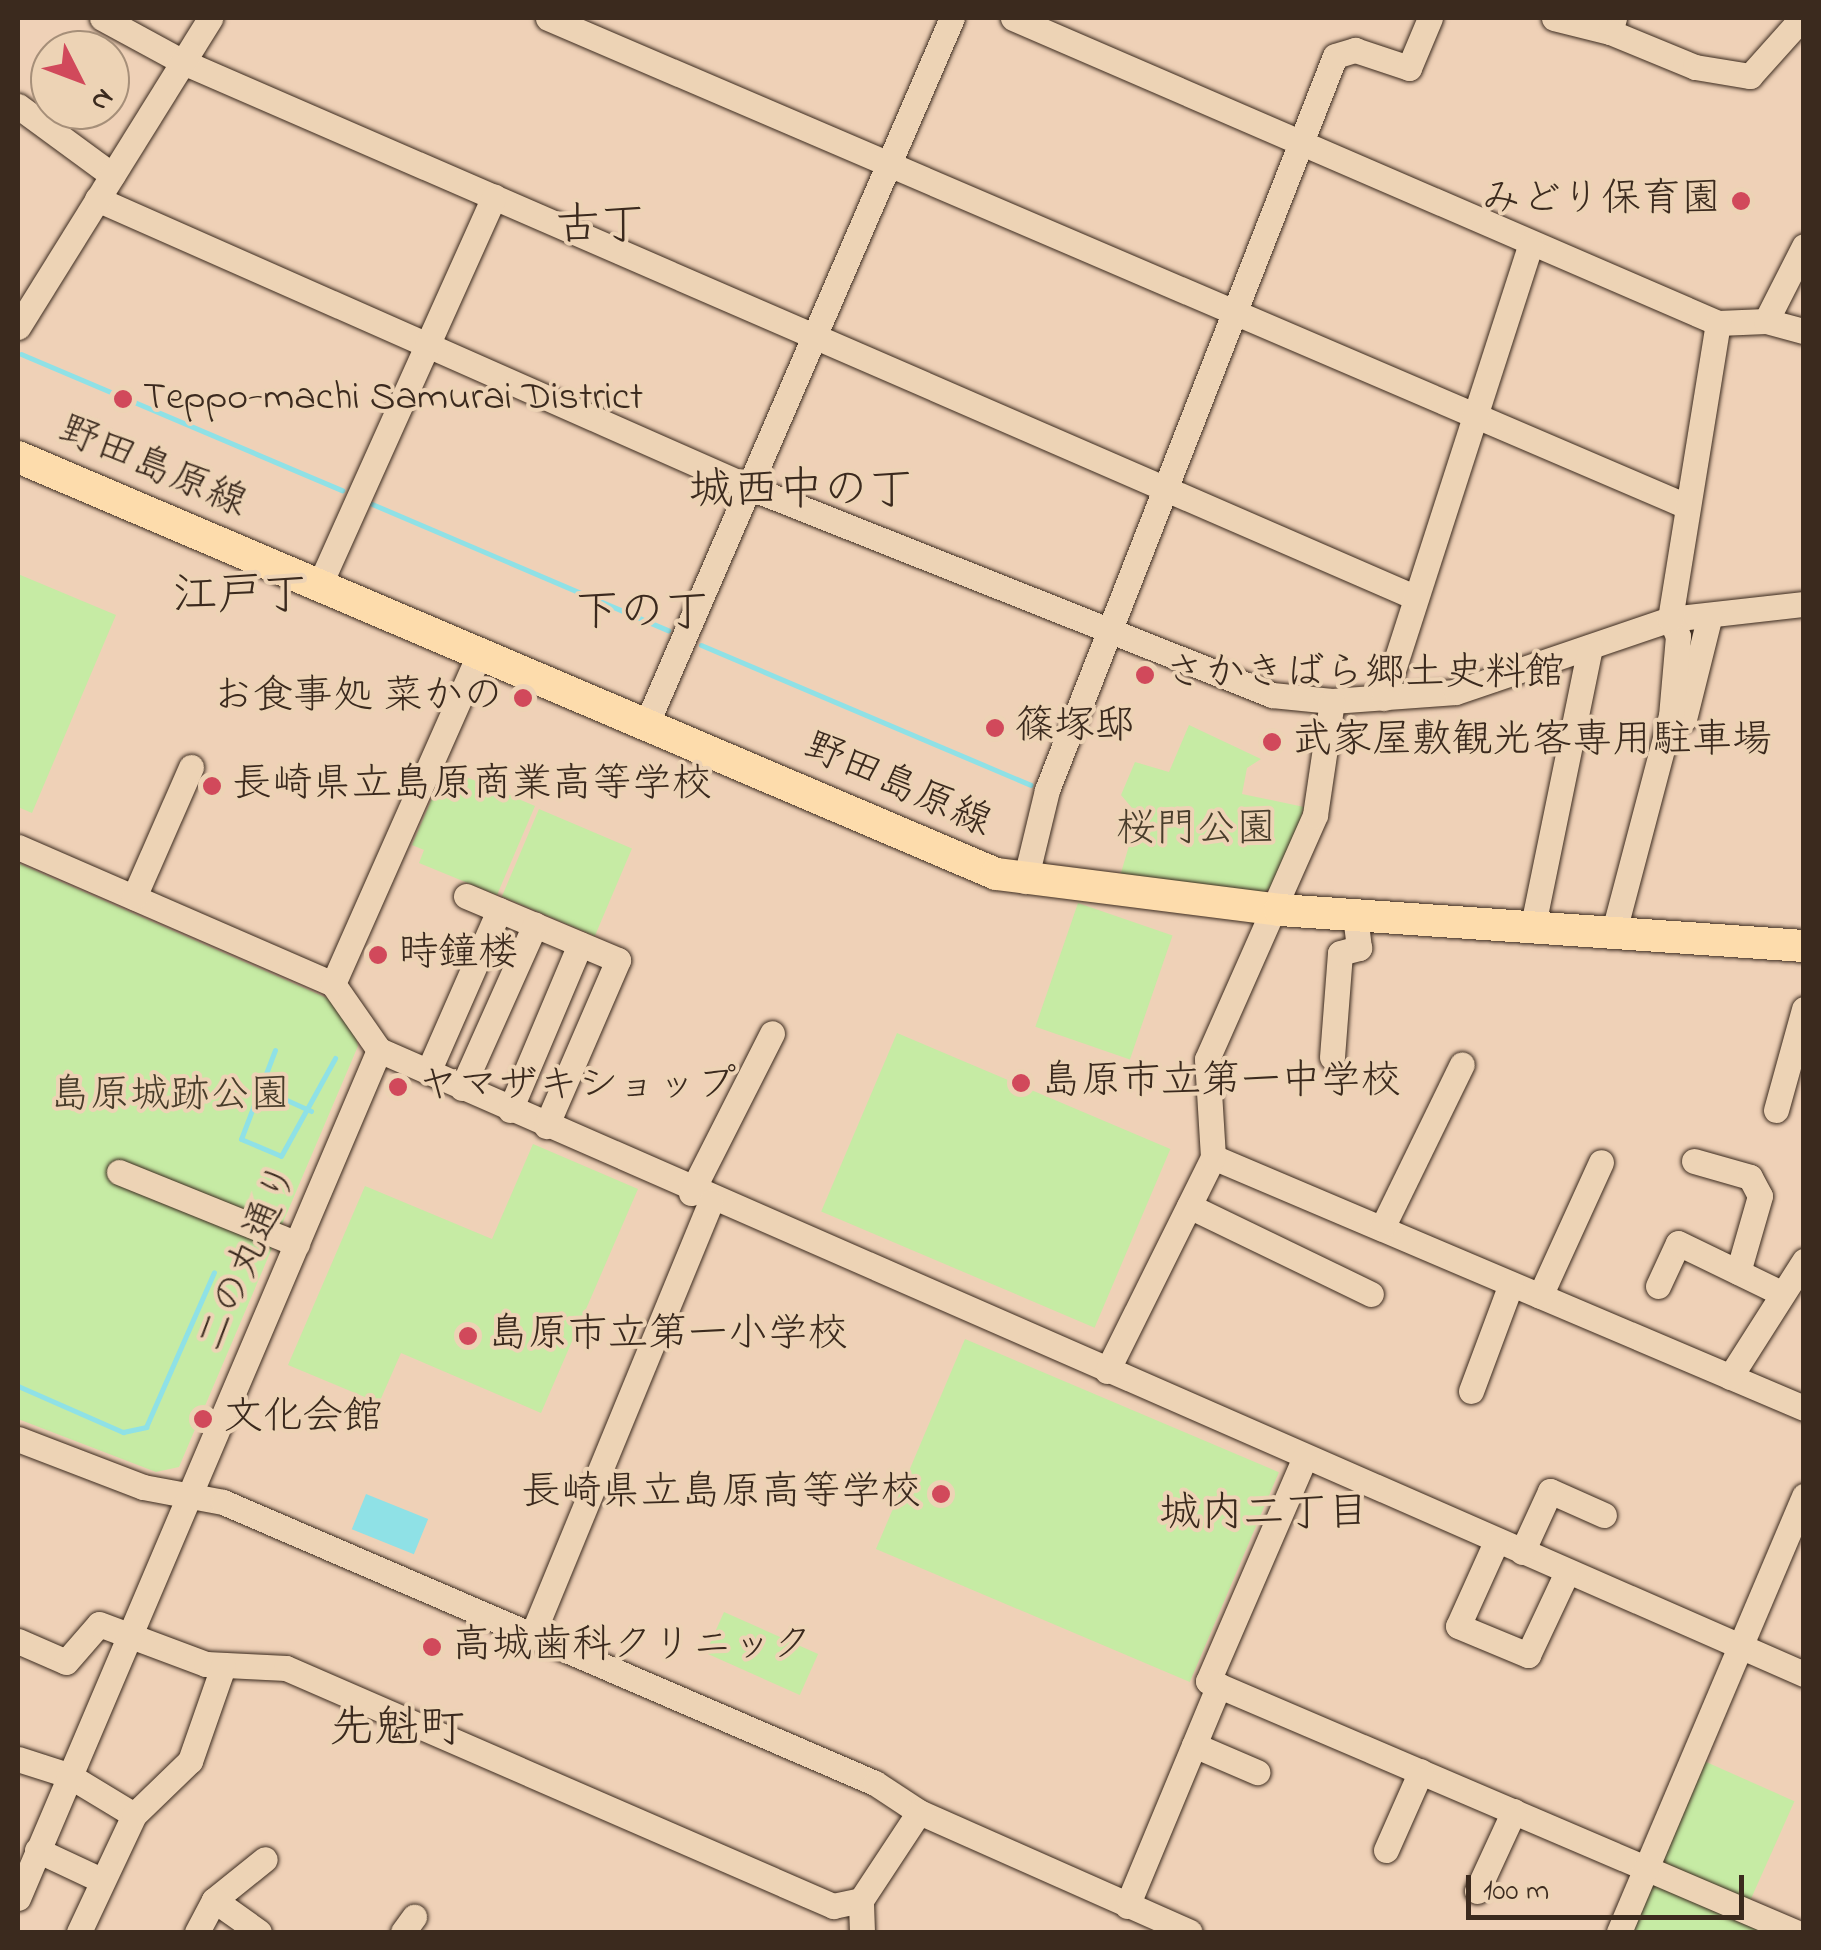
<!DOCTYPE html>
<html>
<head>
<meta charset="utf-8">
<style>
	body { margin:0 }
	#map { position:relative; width:1821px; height:1950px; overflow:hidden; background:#efd1b7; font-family:"Indie Flower","Klee One",sans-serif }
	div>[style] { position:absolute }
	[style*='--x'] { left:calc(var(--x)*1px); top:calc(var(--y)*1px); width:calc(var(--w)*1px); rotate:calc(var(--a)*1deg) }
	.green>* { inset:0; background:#c6eba4; transform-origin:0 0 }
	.water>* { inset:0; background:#8fe1e6; transform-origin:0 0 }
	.stream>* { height:5px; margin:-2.5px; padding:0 2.5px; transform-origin:2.5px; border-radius:2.5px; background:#8fe1e6 }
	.roads { filter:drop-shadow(0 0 2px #3b2a1e) drop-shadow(0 0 2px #3b2a1e) }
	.minor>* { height:25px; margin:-12.5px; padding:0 12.5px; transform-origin:12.5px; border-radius:12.5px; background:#edd3b5 }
	.major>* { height:32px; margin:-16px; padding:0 16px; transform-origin:16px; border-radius:16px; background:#fddcac }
	.dots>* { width:28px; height:28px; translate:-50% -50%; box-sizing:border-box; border:5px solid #edd3b5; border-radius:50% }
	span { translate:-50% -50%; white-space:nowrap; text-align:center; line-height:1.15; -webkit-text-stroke:8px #edd3b5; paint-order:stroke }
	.poi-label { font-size:40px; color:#3b2a1e }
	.right { translate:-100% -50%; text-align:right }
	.left { translate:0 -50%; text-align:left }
	.street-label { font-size:40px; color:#3b2a1e }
	.park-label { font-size:40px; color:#493d2b }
	.neighbourhood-label { font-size:42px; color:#3b2a1e }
	.quarter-label { font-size:45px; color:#3b2a1e }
	.frame { position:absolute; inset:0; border:20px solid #3b2a1e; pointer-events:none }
	.north { position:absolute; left:30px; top:30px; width:100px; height:100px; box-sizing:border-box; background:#edd3b5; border:2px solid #a68f79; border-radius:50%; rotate:132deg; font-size:28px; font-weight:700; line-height:40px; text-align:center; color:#3b2a1e }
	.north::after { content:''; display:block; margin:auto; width:35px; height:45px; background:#d1495b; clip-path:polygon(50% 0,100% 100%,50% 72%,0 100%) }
	.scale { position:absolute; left:1466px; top:1875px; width:278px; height:45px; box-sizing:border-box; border:5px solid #3b2a1e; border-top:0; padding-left:12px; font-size:30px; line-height:35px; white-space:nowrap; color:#3b2a1e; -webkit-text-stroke:8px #edd3b5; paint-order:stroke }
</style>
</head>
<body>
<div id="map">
	<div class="green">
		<i style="clip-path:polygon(18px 574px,116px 615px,32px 813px,18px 807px)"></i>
		<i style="clip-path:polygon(1189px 725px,1261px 759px,1247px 768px,1242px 794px,1304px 807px,1281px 880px,1258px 897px,1118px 883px,1138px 815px,1121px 795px,1135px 762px,1169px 772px)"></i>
		<i style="clip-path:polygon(445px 768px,535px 806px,497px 895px,419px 863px,424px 850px,412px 845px)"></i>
		<i style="left:539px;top:809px;width:101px;height:95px;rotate:23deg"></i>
		<i style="clip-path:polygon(18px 863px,327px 998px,353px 1026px,358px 1046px,179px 1467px,156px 1472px,18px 1419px)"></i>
		<i style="left:1078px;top:903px;width:100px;height:131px;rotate:19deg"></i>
		<i style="left:897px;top:1033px;width:297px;height:194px;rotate:23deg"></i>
		<i style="clip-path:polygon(533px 1144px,638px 1189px,541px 1413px,401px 1353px,379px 1403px,288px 1365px,365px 1186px,492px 1239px)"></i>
		<i style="left:965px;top:1339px;width:341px;height:228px;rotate:23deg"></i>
		<i style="left:724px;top:1612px;width:103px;height:45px;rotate:24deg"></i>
		<i style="left:1704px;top:1761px;width:99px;height:112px;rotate:24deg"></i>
		<i style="clip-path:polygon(1652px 1881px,1772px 1932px,1629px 1932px)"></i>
	</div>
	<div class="water">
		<i style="left:366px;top:1494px;width:67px;height:38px;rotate:22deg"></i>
	</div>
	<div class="stream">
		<i style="--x:21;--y:354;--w:349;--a:23"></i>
		<i style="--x:372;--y:504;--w:322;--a:23.1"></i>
		<i style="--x:701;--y:645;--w:358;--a:23"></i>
		<i style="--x:275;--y:1050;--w:95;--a:110.9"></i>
		<i style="--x:241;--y:1139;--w:43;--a:23"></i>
		<i style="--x:281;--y:1156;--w:112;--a:-61.1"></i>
		<i style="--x:260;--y:1088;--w:56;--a:24.3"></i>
		<i style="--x:18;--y:1386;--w:115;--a:23.7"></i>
		<i style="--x:123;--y:1432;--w:24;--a:-12"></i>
		<i style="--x:146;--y:1427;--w:169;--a:-66.3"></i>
	</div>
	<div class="roads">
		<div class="minor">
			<i style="--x:102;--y:18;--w:92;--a:28.5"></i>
			<i style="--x:183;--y:62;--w:1338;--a:23.48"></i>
			<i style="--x:548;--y:18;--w:1236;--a:23.2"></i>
			<i style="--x:1013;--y:18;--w:768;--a:23.39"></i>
			<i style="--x:1718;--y:323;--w:48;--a:-2.4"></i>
			<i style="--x:1766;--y:321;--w:84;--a:-63.1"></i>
			<i style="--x:1554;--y:18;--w:58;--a:14"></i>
			<i style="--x:1610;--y:32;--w:15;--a:-74"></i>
			<i style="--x:1610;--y:32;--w:92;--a:22.4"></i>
			<i style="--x:1695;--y:67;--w:56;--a:9.3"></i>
			<i style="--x:1750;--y:76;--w:78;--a:-48.1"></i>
			<i style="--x:18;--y:106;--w:117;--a:36.3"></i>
			<i style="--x:97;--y:199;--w:715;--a:23.84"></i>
			<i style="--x:751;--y:488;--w:561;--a:21.67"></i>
			<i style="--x:1272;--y:695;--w:60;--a:5.7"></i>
			<i style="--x:1332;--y:701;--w:124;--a:-4.2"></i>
			<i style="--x:1456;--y:692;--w:226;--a:-18.8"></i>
			<i style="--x:1670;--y:619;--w:135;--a:-6.4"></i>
			<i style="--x:1766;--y:321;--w:39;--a:15"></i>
			<i style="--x:18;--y:327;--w:364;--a:-58.1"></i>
			<i style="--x:319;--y:586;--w:427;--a:-65.8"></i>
			<i style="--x:1384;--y:698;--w:478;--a:-72.1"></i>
			<i style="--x:1684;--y:719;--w:107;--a:-76"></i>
			<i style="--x:646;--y:725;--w:770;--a:-66.6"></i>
			<i style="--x:18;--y:847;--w:344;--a:23.5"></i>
			<i style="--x:333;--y:984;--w:80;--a:55.1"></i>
			<i style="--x:379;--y:1050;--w:1556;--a:23.65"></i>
			<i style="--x:1025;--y:881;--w:94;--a:-76.4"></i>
			<i style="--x:1047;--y:790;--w:788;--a:-68.58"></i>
			<i style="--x:1335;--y:56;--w:21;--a:-17"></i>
			<i style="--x:1355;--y:50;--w:57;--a:18.4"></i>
			<i style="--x:1409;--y:68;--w:54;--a:-67.2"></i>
			<i style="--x:466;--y:896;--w:165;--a:22.8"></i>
			<i style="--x:618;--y:960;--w:181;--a:113.4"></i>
			<i style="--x:134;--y:897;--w:142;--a:-66.3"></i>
			<i style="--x:1533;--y:925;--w:284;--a:-78.4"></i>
			<i style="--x:1614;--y:931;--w:222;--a:-75.2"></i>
			<i style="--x:1671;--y:716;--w:80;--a:-85"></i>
			<i style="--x:1678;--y:636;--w:19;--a:-115"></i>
			<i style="--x:1670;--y:619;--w:300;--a:-80.8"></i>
			<i style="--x:333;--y:984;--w:361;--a:-66.1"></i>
			<i style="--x:1332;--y:1057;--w:104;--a:-85.6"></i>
			<i style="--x:1340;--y:953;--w:20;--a:-15"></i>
			<i style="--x:1359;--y:948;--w:33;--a:-97"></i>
			<i style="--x:428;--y:1072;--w:177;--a:-66.3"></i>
			<i style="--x:462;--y:1088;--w:179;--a:-65.9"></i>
			<i style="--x:510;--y:1110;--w:180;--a:-67.1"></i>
			<i style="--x:1776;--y:1110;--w:105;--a:-74.5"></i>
			<i style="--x:1213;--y:1157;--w:642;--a:23.01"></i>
			<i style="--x:1694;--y:1161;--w:58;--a:15.9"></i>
			<i style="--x:1750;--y:1177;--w:21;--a:62"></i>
			<i style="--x:1760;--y:1196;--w:79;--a:106.1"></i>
			<i style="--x:119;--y:1172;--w:192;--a:22"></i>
			<i style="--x:691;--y:1193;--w:179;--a:-63.1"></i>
			<i style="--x:1189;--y:1206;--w:202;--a:25.8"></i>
			<i style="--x:1382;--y:1228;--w:182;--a:-64"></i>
			<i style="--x:1658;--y:1286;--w:47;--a:-65.1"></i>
			<i style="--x:1678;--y:1243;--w:114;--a:25.9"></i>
			<i style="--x:1540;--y:1296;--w:147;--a:-65.5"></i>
			<i style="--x:1107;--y:1371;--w:239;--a:-63.6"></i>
			<i style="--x:1213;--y:1157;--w:98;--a:-93.5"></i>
			<i style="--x:1207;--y:1059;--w:267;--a:-66.1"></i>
			<i style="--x:1315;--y:815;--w:115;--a:-81.5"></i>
			<i style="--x:1730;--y:1377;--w:138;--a:-57.5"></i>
			<i style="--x:1471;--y:1391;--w:114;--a:-69.5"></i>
			<i style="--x:18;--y:1439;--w:134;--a:21"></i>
			<i style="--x:143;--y:1487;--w:81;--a:10.6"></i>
			<i style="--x:223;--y:1502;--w:710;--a:23.32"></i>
			<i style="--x:875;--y:1783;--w:53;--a:33.4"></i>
			<i style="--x:919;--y:1812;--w:296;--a:23.9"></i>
			<i style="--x:1305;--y:1457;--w:244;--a:113.4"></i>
			<i style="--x:1208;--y:1681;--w:638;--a:23.15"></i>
			<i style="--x:1496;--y:1542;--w:92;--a:114.3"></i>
			<i style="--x:1458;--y:1626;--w:76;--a:22.5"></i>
			<i style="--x:1528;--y:1655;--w:92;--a:-64.8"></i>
			<i style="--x:1522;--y:1552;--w:67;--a:-65.3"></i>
			<i style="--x:1550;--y:1491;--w:59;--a:24"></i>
			<i style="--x:531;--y:1638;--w:472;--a:-67.6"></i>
			<i style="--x:18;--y:1641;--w:52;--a:23.6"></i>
			<i style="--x:66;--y:1662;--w:50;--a:-49"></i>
			<i style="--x:99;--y:1624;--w:114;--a:20.5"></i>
			<i style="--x:206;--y:1664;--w:80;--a:2.9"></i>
			<i style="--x:286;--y:1668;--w:597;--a:23.51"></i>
			<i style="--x:833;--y:1906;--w:29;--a:-12"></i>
			<i style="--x:1194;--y:1745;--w:69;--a:23.2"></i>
			<i style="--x:18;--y:1759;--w:52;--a:17.7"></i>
			<i style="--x:68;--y:1775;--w:77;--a:31.2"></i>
			<i style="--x:37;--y:1850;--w:71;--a:25.1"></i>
			<i style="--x:1386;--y:1850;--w:86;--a:-66.1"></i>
			<i style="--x:1477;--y:1891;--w:88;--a:-65.2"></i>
			<i style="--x:18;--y:1898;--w:922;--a:-66.94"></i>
			<i style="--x:214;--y:1900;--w:65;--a:-38.8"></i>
			<i style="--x:1127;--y:1906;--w:239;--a:-67.4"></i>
			<i style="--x:79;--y:1932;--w:129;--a:-64.8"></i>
			<i style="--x:134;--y:1815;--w:78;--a:-44"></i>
			<i style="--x:190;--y:1761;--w:100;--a:-70.7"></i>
			<i style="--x:197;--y:1932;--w:36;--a:-62"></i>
			<i style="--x:214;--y:1900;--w:55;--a:35.4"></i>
			<i style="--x:403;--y:1932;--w:19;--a:-54"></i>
			<i style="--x:862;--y:1932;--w:32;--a:-92"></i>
			<i style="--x:861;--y:1900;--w:105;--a:-56.6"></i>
			<i style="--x:1619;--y:1932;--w:474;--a:-67"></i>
		</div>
		<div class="major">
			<i style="--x:18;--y:457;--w:1063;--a:23.09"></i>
			<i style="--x:996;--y:874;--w:286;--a:7.2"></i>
			<i style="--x:1280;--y:910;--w:525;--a:3.93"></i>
		</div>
	</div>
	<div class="dots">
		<i style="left:1741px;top:201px;background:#d1495b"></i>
		<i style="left:123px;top:399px;background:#d1495b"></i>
		<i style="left:1145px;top:675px;background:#d1495b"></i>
		<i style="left:523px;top:698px;background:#d1495b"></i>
		<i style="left:995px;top:728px;background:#d1495b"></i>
		<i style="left:1272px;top:742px;background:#d1495b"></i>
		<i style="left:212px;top:786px;background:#d1495b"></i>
		<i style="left:378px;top:955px;background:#d1495b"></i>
		<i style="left:1021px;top:1083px;background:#d1495b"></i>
		<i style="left:398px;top:1087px;background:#d1495b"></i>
		<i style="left:468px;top:1336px;background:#d1495b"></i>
		<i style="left:203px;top:1419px;background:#d1495b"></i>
		<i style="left:941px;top:1494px;background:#d1495b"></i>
		<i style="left:432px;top:1647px;background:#d1495b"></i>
	</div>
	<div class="poi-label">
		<span class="right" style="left:1721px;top:201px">みどり保育園</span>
		<span class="left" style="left:143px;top:399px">Teppo-machi Samurai District</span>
		<span class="left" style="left:1165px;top:675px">さかきばら郷土史料館</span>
		<span class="right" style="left:503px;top:698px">お食事処 菜かの</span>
		<span class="left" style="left:1015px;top:728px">篠塚邸</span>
		<span class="left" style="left:1292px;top:742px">武家屋敷観光客専用駐車場</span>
		<span class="left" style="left:232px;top:786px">長崎県立島原商業高等学校</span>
		<span class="left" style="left:398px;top:955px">時鐘楼</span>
		<span class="left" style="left:1041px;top:1083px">島原市立第一中学校</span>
		<span class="left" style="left:418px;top:1087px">ヤマザキショップ</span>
		<span class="left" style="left:488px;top:1336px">島原市立第一小学校</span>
		<span class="left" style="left:223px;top:1419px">文化会館</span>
		<span class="right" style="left:921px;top:1494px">長崎県立島原高等学校</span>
		<span class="left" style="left:452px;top:1647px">高城歯科クリニック</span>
	</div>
	<div class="street-label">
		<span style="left:152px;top:468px;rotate:23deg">野田島原線</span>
		<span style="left:897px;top:786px;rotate:24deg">野田島原線</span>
		<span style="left:250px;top:1258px;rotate:-67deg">二の丸通り</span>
	</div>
	<div class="park-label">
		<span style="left:1196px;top:831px">桜門公園</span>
		<span style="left:170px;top:1097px">島原城跡公園</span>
	</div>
	<div class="neighbourhood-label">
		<span style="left:1264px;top:1515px">城内二丁目</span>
	</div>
	<div class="quarter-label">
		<span style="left:600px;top:228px">古丁</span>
		<span style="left:801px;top:493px">城西中の丁</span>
		<span style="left:240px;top:598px">江戸丁</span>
		<span style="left:642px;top:615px">下の丁</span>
		<span style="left:397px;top:1731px">先魁町</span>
	</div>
	<div class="frame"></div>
	<div class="north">N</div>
	<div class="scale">100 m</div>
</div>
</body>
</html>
